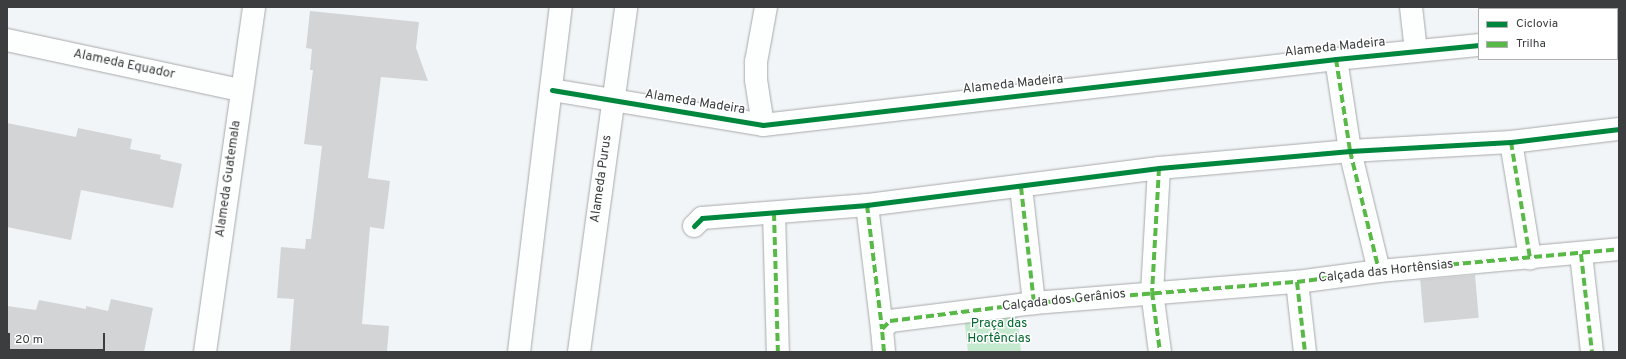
<!DOCTYPE html>
<html>
<head>
<meta charset="utf-8">
<style>
	body { margin:0 }
	#map { position:relative; width:1626px; height:359px; overflow:hidden; background:#f2f5f7; font-family:Overpass,sans-serif }
	div>[style] { position:absolute }
	[style*='--x'] { left:calc(var(--x)*1px); top:calc(var(--y)*1px); width:calc(var(--w)*1px); rotate:calc(var(--a)*1deg) }
	.green>* { inset:0; background:#c5e9ce }
	.building>* { inset:0; background:#d2d4d5; transform-origin:0 0 }
	.roads { filter:drop-shadow(0 0 1px #a7a9ab) drop-shadow(0 0 1px #a7a9ab) }
	.street>* { height:22px; margin:-11px; padding:0 11px; transform-origin:11px; border-radius:11px; background:#fdfefe }
	.secondary>* { height:22px; margin:-11px; padding:0 11px; transform-origin:11px; border-radius:11px; background:#fdfefe }
	.quiet>* { height:4px; margin-top:-2px; transform-origin:0; background:repeating-linear-gradient(90deg,#58b947 0 8px,transparent 0 12px) }
	.cycleway>* { height:5px; margin:-2.5px; padding:0 2.5px; transform-origin:2.5px; border-radius:2.5px; background:#00873e }
	span { translate:-50% -50%; white-space:nowrap; text-align:center; line-height:1.15; -webkit-text-stroke:3px #fff; paint-order:stroke }
	.street-label { font-size:13px; color:#3b3d3e }
	.park-label { font-size:13px; color:#00672d }
	.frame { position:absolute; inset:0; border:8px solid #3b3d3e; pointer-events:none }
	.legend { position:absolute; left:1478px; top:8px; width:140px; height:52px; box-sizing:border-box; background:#fff; border:1px solid #b1b1b2; margin:0; padding:5px 7px; list-style:none; font-size:12px; color:#3b3d3e }
	.legend li { display:flex; align-items:center; gap:8px; height:20px }
	.legend b { width:20px; border:1px solid #b1b1b2 }
	.scale { position:absolute; left:8px; top:333px; width:97px; height:18px; box-sizing:border-box; border:2px solid #3b3d3e; border-top:0; padding-left:5px; font-size:12px; line-height:14px; white-space:nowrap; color:#3b3d3e; -webkit-text-stroke:3px #fff; paint-order:stroke }
</style>
</head>
<body>
<div id="map">
	<div class="green">
		<i style="clip-path:polygon(1017px 313px,1021px 352px,968px 352px,964px 316px)"></i>
	</div>
	<div class="building">
		<i style="clip-path:polygon(310px 11px,419px 22px,416px 48px,428px 81px,381px 77px,368px 178px,390px 181px,384px 229px,370px 227px,362px 324px,389px 326px,387px 352px,290px 352px,294px 299px,277px 298px,281px 247px,305px 249px,306px 239px,311px 239px,322px 146px,304px 144px,313px 70px,310px 70px,312px 49px,306px 48px)"></i>
		<i style="clip-path:polygon(7px 123px,76px 137px,78px 128px,132px 139px,130px 149px,161px 155px,160px 159px,182px 164px,173px 208px,81px 190px,71px 240px,7px 227px)"></i>
		<i style="left:1475px;top:275px;width:43px;height:55px;rotate:85deg"></i>
		<i style="clip-path:polygon(111px 299px,153px 308px,144px 352px,7px 352px,7px 306px,36px 310px,39px 300px,86px 309px,86px 306px,108px 311px)"></i>
	</div>
	<div class="roads">
		<div class="street">
			<i style="--x:7;--y:40;--w:239;--a:12.1"></i>
			<i style="--x:1336;--y:59;--w:93;--a:81.3"></i>
			<i style="--x:1350;--y:151;--w:123;--a:76.4"></i>
			<i style="--x:1511;--y:142;--w:118;--a:80.7"></i>
			<i style="--x:1159;--y:168;--w:124;--a:93.2"></i>
			<i style="--x:1152;--y:292;--w:61;--a:82.4"></i>
			<i style="--x:1021;--y:187;--w:117;--a:83.6"></i>
			<i style="--x:867;--y:205;--w:125;--a:83.1"></i>
			<i style="--x:774;--y:213;--w:139;--a:88.4"></i>
			<i style="--x:694;--y:226;--w:11;--a:-45"></i>
			<i style="--x:702;--y:218;--w:166;--a:-4.5"></i>
			<i style="--x:867;--y:205;--w:294;--a:-7.2"></i>
			<i style="--x:1159;--y:168;--w:192;--a:-5.1"></i>
			<i style="--x:1350;--y:151;--w:161;--a:-3.2"></i>
			<i style="--x:1511;--y:142;--w:109;--a:-6.9"></i>
			<i style="--x:1581;--y:254;--w:99;--a:83.6"></i>
			<i style="--x:1297;--y:282;--w:70;--a:83.5"></i>
			<i style="--x:205;--y:352;--w:348;--a:-81.9"></i>
			<i style="--x:884;--y:352;--w:23;--a:-95"></i>
			<i style="--x:882;--y:329;--w:11;--a:-45"></i>
			<i style="--x:890;--y:321;--w:145;--a:-7.1"></i>
			<i style="--x:1034;--y:303;--w:264;--a:-4.6"></i>
			<i style="--x:1297;--y:282;--w:83;--a:-7.6"></i>
			<i style="--x:1379;--y:271;--w:241;--a:-5.2"></i>
		</div>
		<div class="secondary">
			<i style="--x:1411;--y:7;--w:44;--a:83.5"></i>
			<i style="--x:1617;--y:33;--w:2;--a:0"></i>
			<i style="--x:552;--y:90;--w:214;--a:9.4"></i>
			<i style="--x:763;--y:125;--w:577;--a:-6.57"></i>
			<i style="--x:1336;--y:59;--w:144;--a:-5.6"></i>
			<i style="--x:763;--y:125;--w:46;--a:-98.8"></i>
			<i style="--x:756;--y:80;--w:18;--a:-90"></i>
			<i style="--x:756;--y:62;--w:56;--a:-79.7"></i>
			<i style="--x:519;--y:352;--w:348;--a:-83.1"></i>
			<i style="--x:579;--y:352;--w:348;--a:-82.2"></i>
		</div>
	</div>
	<div class="quiet">
		<i style="--x:1336;--y:59;--w:93;--a:81.3"></i>
		<i style="--x:1350;--y:151;--w:123;--a:76.4"></i>
		<i style="--x:1511;--y:142;--w:118;--a:80.7"></i>
		<i style="--x:1159;--y:168;--w:124;--a:93.2"></i>
		<i style="--x:1152;--y:292;--w:61;--a:82.4"></i>
		<i style="--x:1021;--y:187;--w:117;--a:83.6"></i>
		<i style="--x:867;--y:205;--w:125;--a:83.1"></i>
		<i style="--x:774;--y:213;--w:139;--a:88.4"></i>
		<i style="--x:1581;--y:254;--w:99;--a:83.6"></i>
		<i style="--x:1297;--y:282;--w:70;--a:83.5"></i>
		<i style="--x:884;--y:352;--w:23;--a:-95"></i>
		<i style="--x:882;--y:329;--w:11;--a:-45"></i>
		<i style="--x:890;--y:321;--w:145;--a:-7.1"></i>
		<i style="--x:1034;--y:303;--w:264;--a:-4.6"></i>
		<i style="--x:1297;--y:282;--w:83;--a:-7.6"></i>
		<i style="--x:1379;--y:271;--w:241;--a:-5.2"></i>
	</div>
	<div class="cycleway">
		<i style="--x:552;--y:90;--w:214;--a:9.4"></i>
		<i style="--x:763;--y:125;--w:577;--a:-6.57"></i>
		<i style="--x:1336;--y:59;--w:144;--a:-5.6"></i>
		<i style="--x:694;--y:226;--w:11;--a:-45"></i>
		<i style="--x:702;--y:218;--w:166;--a:-4.5"></i>
		<i style="--x:867;--y:205;--w:294;--a:-7.2"></i>
		<i style="--x:1159;--y:168;--w:192;--a:-5.1"></i>
		<i style="--x:1350;--y:151;--w:161;--a:-3.2"></i>
		<i style="--x:1511;--y:142;--w:109;--a:-6.9"></i>
	</div>
	<div class="street-label">
		<span style="left:1335px;top:48px;rotate:-6deg">Alameda Madeira</span>
		<span style="left:124px;top:65px;rotate:12deg">Alameda Equador</span>
		<span style="left:1013px;top:85px;rotate:-6deg">Alameda Madeira</span>
		<span style="left:695px;top:103px;rotate:9deg">Alameda Madeira</span>
		<span style="left:229px;top:179px;rotate:-82deg">Alameda Guatemala</span>
		<span style="left:602px;top:179px;rotate:-82deg">Alameda Purus</span>
		<span style="left:1386px;top:272px;rotate:-6deg">Calçada das Hortênsias</span>
		<span style="left:1064px;top:301px;rotate:-6deg">Calçada dos Gerânios</span>
	</div>
	<div class="park-label">
		<span style="left:999px;top:332px">Praça das<br>Hortências</span>
	</div>
	<div class="frame"></div>
	<ul class="legend">
	<li><b style="height:5px;background:#00873e"></b>Ciclovia</li>
	<li><b style="height:5px;background:#58b947"></b>Trilha</li>
	</ul>
	<div class="scale">20 m</div>
</div>
</body>
</html>
